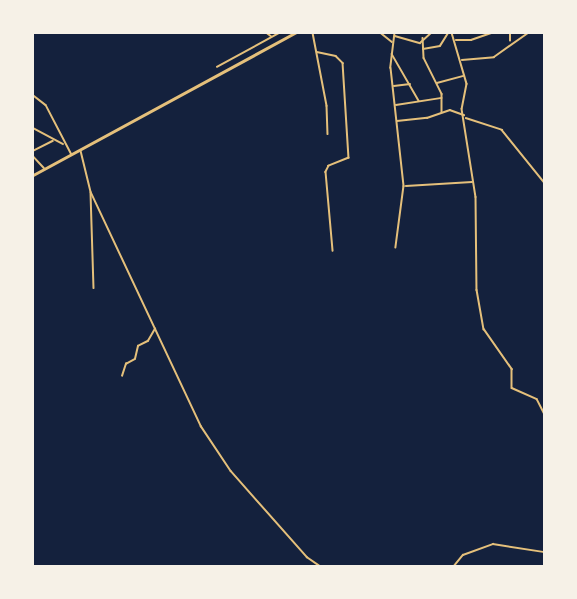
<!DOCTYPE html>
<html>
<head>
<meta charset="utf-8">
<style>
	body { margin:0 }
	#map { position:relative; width:577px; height:599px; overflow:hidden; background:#14213d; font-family:"PT Serif",serif }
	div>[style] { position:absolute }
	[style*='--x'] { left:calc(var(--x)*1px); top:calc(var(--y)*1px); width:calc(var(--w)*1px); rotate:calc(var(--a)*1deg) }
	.minor>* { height:1.5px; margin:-0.75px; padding:0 0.75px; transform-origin:0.75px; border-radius:0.75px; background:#e5c07b }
	.trunk>* { height:3px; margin:-1.5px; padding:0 1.5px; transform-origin:1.5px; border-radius:1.5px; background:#e5c07b }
	span { translate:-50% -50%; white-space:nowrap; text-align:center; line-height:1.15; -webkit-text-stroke:5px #f6f1e7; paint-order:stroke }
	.frame { position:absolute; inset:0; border:34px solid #f6f1e7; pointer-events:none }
</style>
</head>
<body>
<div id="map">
	<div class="minor">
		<i style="--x:267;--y:33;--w:5;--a:37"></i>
		<i style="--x:313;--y:33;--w:74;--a:79.1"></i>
		<i style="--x:327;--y:106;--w:28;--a:88"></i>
		<i style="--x:381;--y:33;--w:14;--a:39"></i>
		<i style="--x:395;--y:33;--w:35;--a:97"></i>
		<i style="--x:391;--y:68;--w:119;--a:83.7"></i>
		<i style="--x:404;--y:186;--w:62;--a:97.5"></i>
		<i style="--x:452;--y:33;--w:53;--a:73.6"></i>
		<i style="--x:467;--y:84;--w:25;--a:101"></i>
		<i style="--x:462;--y:109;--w:89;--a:81"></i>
		<i style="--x:476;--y:197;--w:93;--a:89.4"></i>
		<i style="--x:477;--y:290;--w:40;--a:80"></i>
		<i style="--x:484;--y:329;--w:49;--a:55"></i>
		<i style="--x:512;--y:369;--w:19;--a:90"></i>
		<i style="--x:512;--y:388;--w:27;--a:24"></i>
		<i style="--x:537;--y:399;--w:16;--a:63"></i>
		<i style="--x:395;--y:36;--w:26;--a:16"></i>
		<i style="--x:420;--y:43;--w:15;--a:-42"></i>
		<i style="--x:423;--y:38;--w:20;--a:87"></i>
		<i style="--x:424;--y:58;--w:40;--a:63.4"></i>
		<i style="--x:442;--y:94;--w:18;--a:90"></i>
		<i style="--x:456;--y:40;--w:15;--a:0"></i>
		<i style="--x:471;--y:40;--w:21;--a:-19"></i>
		<i style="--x:510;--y:41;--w:8;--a:-90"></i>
		<i style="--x:423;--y:49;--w:17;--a:-10"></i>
		<i style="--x:440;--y:46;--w:15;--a:-58"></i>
		<i style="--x:317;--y:52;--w:19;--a:12"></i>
		<i style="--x:336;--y:56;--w:10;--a:45"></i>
		<i style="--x:343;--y:63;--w:95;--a:86.4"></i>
		<i style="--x:349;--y:158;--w:22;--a:158"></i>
		<i style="--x:329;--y:166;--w:7;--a:117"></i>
		<i style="--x:326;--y:172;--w:79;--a:84.9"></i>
		<i style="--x:392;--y:54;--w:54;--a:60.1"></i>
		<i style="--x:462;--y:60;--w:32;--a:-5"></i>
		<i style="--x:494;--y:57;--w:42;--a:-35.2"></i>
		<i style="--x:217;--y:67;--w:71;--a:-28.7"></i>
		<i style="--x:437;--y:83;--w:28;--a:-15"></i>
		<i style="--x:394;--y:86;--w:16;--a:-7"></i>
		<i style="--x:33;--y:95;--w:16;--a:38"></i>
		<i style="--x:46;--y:105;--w:56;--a:62.5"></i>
		<i style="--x:396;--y:105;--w:46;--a:-8.8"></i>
		<i style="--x:466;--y:118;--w:38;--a:18"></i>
		<i style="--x:502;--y:130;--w:67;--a:51.1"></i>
		<i style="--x:397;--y:121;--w:30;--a:-6"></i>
		<i style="--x:427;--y:118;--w:24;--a:-19"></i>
		<i style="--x:450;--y:110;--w:15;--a:20"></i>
		<i style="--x:33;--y:128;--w:34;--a:28"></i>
		<i style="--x:33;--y:151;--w:22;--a:-27"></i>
		<i style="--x:81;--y:151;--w:42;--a:76.3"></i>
		<i style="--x:91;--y:192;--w:259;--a:64.8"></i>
		<i style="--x:201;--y:426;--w:54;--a:56.3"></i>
		<i style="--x:231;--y:471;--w:115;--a:48.5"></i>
		<i style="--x:307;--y:557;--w:16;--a:35"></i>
		<i style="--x:33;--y:156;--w:16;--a:47"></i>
		<i style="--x:406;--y:186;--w:66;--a:-3.5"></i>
		<i style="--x:91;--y:193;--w:95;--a:88.2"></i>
		<i style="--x:122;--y:376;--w:13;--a:-72"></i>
		<i style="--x:126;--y:364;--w:10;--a:-29"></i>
		<i style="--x:135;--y:359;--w:13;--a:-77"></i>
		<i style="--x:138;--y:346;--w:11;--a:-27"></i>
		<i style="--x:148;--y:341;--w:14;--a:-60"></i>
		<i style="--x:425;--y:566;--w:9;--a:0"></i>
		<i style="--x:454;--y:566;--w:14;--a:-51"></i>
		<i style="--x:463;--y:555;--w:32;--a:-20"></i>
		<i style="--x:493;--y:544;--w:52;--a:8.9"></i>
	</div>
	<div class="trunk">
		<i style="--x:33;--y:175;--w:298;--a:-28.5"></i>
	</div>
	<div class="frame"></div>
</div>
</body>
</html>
